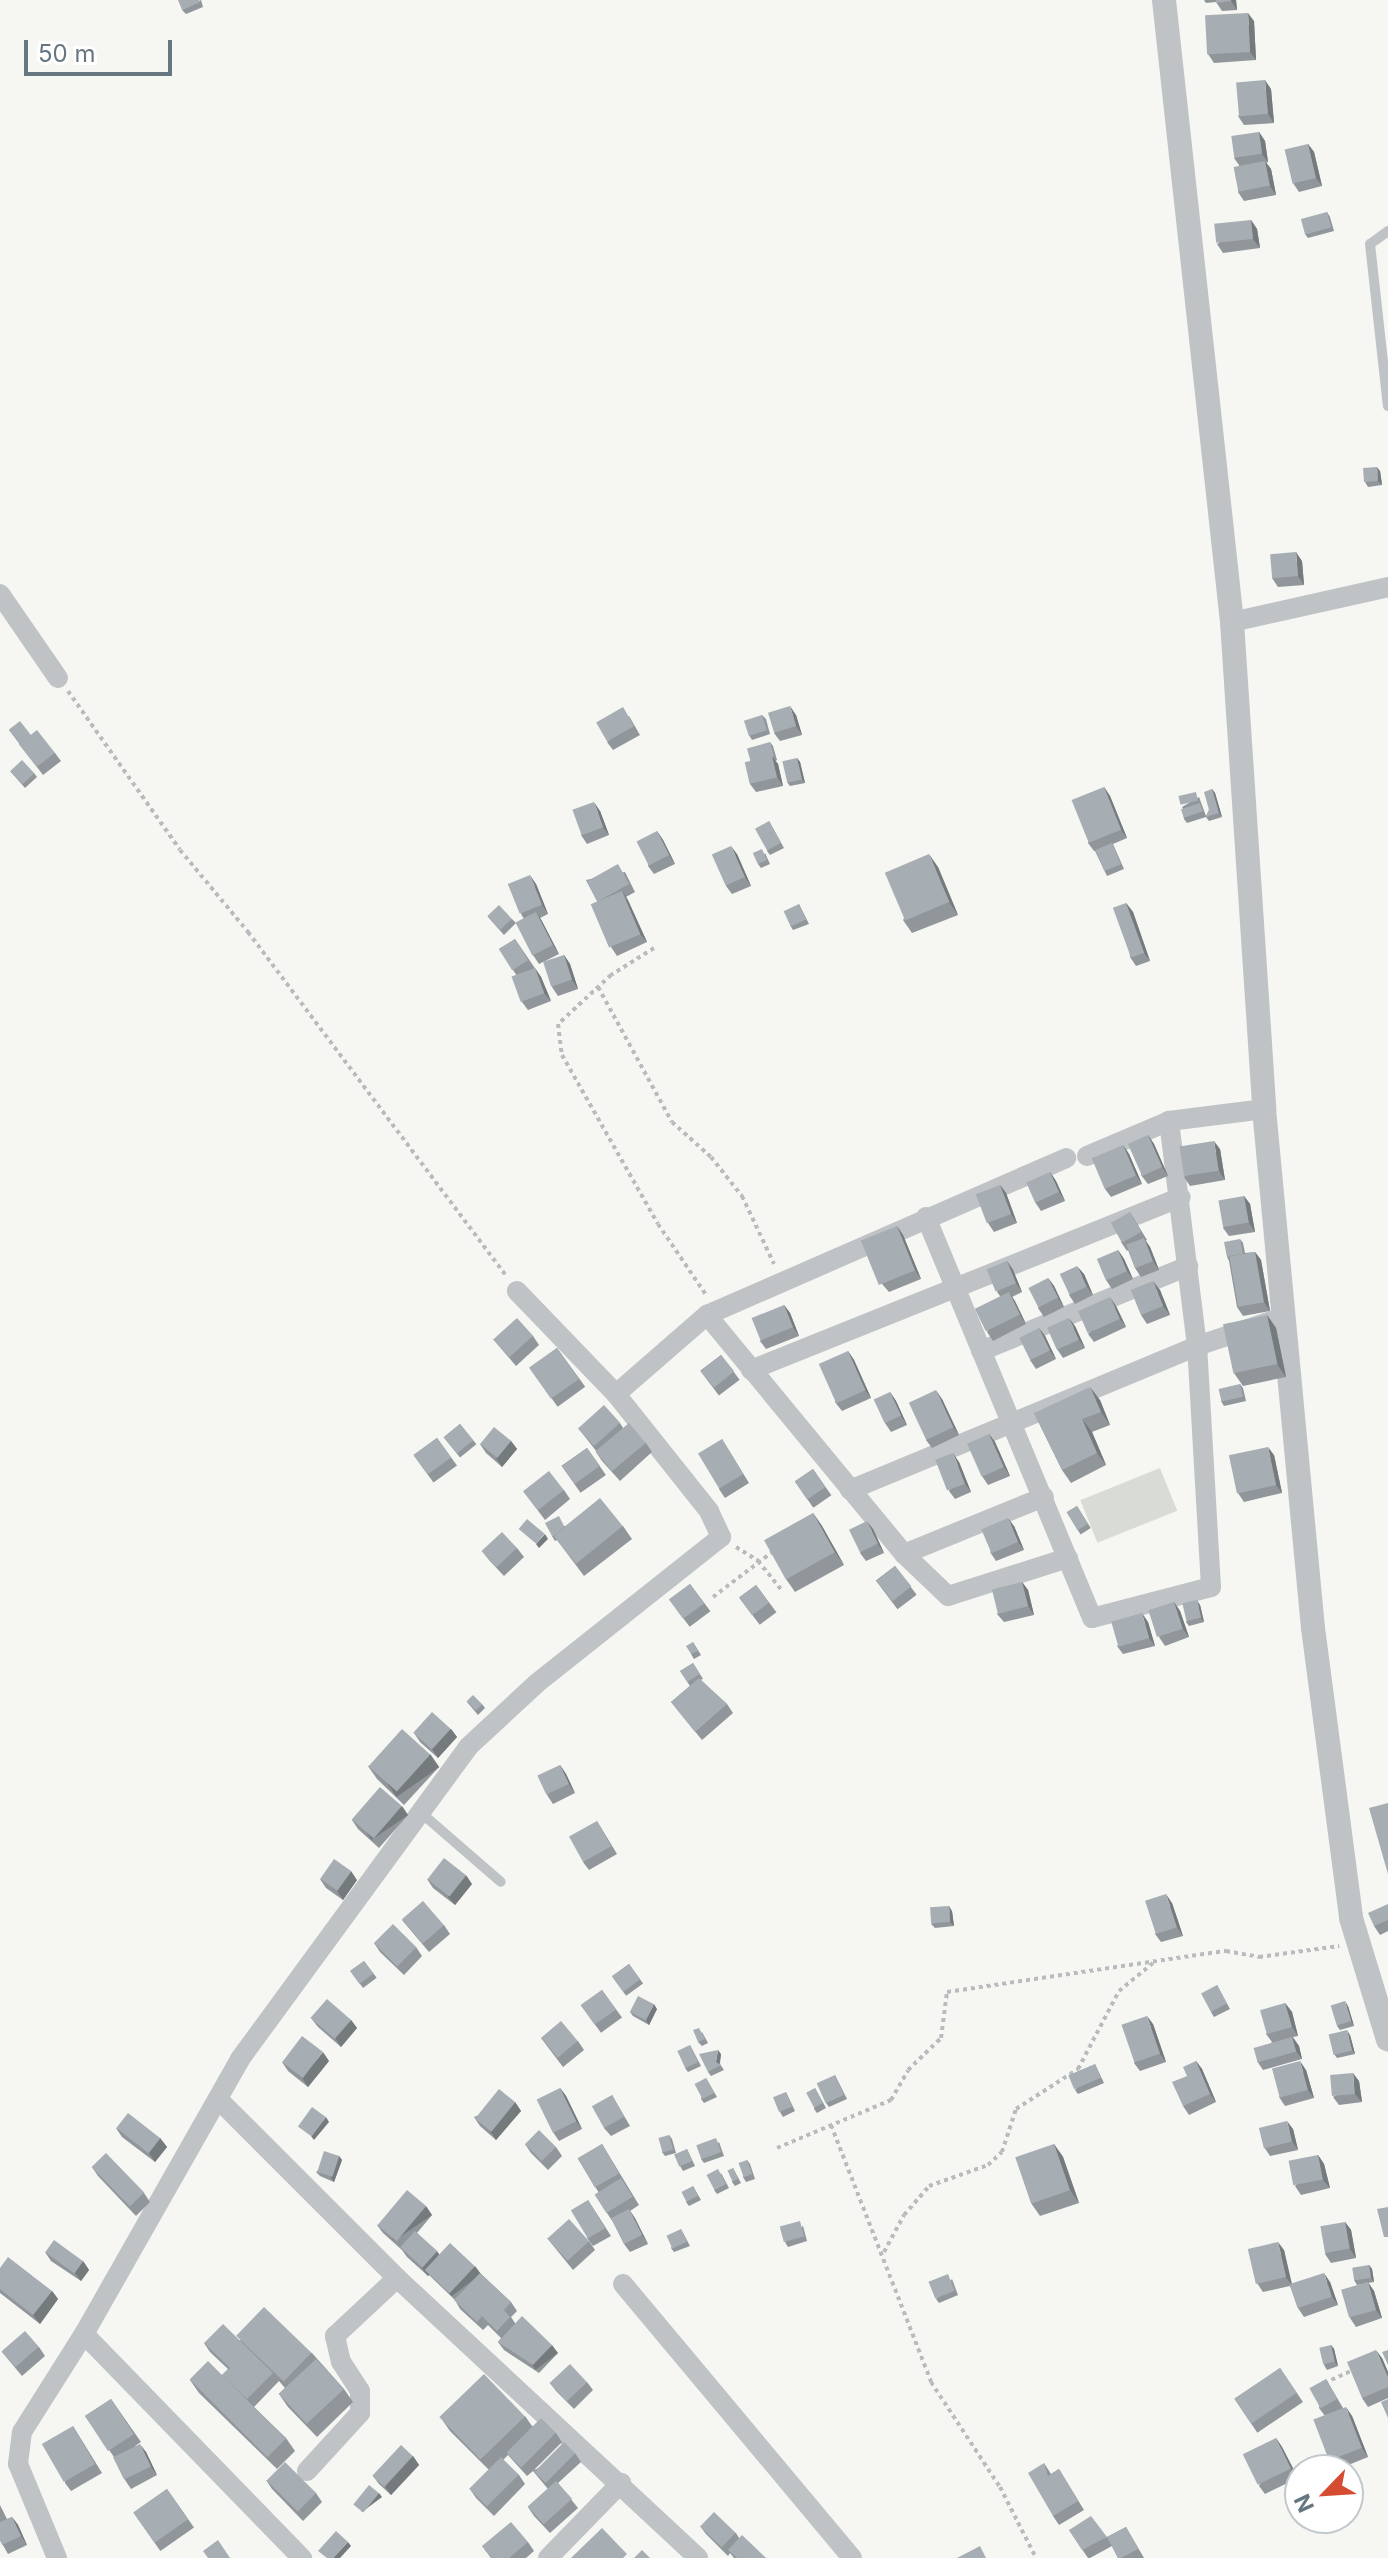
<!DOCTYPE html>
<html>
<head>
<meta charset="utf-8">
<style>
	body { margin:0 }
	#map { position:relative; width:1388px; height:2558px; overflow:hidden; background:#f6f6f3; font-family:Inter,sans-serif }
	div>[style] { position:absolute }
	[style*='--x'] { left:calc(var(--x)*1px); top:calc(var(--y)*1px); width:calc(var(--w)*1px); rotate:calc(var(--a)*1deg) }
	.green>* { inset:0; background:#d8dcd4; transform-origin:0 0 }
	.path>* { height:4px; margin-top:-2px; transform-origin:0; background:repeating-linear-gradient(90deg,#b9bcbe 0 4px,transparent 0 8px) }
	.service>* { height:10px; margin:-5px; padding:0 5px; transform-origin:5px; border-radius:5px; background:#bfc3c6 }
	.minor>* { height:20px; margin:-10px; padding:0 10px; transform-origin:10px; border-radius:10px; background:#bfc3c6 }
	.tertiary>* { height:24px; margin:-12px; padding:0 12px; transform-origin:12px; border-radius:12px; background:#bfc3c6 }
	.wall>* { inset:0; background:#90969a; transform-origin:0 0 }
	.shaded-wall>* { inset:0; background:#757a7d; transform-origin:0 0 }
	.building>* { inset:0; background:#a7aeb3; transform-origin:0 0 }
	span { translate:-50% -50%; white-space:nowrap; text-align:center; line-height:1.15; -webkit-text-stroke:8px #fff; paint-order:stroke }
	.north { position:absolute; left:1284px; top:2454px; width:80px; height:80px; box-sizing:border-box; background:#fff; border:2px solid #c2c9cd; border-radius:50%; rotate:245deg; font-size:22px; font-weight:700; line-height:32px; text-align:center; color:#677781 }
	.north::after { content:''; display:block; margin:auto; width:28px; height:36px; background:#d64c32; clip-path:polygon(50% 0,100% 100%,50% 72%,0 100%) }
	.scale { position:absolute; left:24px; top:40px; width:148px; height:36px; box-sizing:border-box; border:4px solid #677781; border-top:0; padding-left:10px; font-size:24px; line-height:28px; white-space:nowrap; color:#677781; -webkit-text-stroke:6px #fff; paint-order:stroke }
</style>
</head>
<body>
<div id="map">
	<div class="green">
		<i style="left:1160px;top:1468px;width:46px;height:86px;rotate:68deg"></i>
	</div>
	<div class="path">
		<i style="--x:68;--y:691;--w:194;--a:54.8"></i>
		<i style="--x:180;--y:850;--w:107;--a:50.3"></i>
		<i style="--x:248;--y:932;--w:430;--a:53.1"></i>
		<i style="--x:654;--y:948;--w:51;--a:147.9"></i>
		<i style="--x:611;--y:975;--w:72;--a:137.2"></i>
		<i style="--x:558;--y:1024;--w:31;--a:83"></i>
		<i style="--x:562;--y:1055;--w:194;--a:60.4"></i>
		<i style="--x:658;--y:1224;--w:86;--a:55.9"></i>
		<i style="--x:598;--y:987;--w:154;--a:61.3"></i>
		<i style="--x:672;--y:1122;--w:52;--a:41.9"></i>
		<i style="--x:711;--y:1157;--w:50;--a:51.5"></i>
		<i style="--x:742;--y:1196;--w:75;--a:64.8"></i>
		<i style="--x:736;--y:1547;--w:26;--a:32"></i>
		<i style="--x:758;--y:1561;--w:40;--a:51"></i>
		<i style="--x:713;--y:1597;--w:78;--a:-37.2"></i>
		<i style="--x:831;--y:2125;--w:276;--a:68.7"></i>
		<i style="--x:931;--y:2382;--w:126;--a:56.7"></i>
		<i style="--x:1000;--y:2487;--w:80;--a:63.1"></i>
		<i style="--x:777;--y:2148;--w:124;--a:-22.8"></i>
		<i style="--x:891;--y:2100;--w:34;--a:-60"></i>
		<i style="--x:908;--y:2070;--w:46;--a:-44.1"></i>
		<i style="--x:941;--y:2038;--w:46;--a:-82.6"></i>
		<i style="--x:947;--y:1992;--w:282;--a:-8.4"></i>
		<i style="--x:1226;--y:1951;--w:34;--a:10"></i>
		<i style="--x:1259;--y:1957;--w:81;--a:-7.8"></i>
		<i style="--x:884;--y:2252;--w:42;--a:-61.6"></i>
		<i style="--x:904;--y:2215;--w:38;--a:-49"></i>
		<i style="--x:929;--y:2186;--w:63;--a:-19.6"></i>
		<i style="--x:988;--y:2165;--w:19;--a:-43"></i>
		<i style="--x:1002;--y:2152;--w:45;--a:-72"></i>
		<i style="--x:1016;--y:2109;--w:74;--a:-32.8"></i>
		<i style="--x:1078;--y:2069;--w:88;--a:-62.3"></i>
		<i style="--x:1119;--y:1991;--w:44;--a:-39.5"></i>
		<i style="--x:1324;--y:2383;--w:32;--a:-24"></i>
	</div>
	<div class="service">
		<i style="--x:1388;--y:231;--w:22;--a:144"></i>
		<i style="--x:1370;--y:244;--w:163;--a:83.7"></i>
		<i style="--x:419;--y:1811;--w:108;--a:40.9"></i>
	</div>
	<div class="minor">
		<i style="--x:0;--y:594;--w:102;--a:55.4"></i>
		<i style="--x:1232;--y:622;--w:160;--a:-12.6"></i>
		<i style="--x:1087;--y:1156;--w:89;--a:-23.1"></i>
		<i style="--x:1169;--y:1121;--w:96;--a:-7.2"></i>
		<i style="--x:926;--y:1217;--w:434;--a:67.5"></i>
		<i style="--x:1092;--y:1618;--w:123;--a:-14.6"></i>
		<i style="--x:1211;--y:1587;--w:241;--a:-93.3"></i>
		<i style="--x:1197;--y:1346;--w:227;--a:-97.1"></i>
		<i style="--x:707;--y:1315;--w:310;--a:50.5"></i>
		<i style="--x:904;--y:1554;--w:61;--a:43.7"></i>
		<i style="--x:948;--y:1596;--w:126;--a:-17.6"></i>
		<i style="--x:981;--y:1351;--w:224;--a:-22.3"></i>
		<i style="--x:751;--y:1370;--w:463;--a:-21.9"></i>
		<i style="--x:616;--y:1394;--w:121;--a:-41"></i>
		<i style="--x:707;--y:1315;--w:392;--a:-23.6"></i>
		<i style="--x:850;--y:1490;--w:376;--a:-22.5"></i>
		<i style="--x:1197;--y:1346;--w:91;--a:-18.6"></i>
		<i style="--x:904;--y:1554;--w:151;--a:-22.2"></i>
		<i style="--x:218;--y:2099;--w:253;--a:45"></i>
		<i style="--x:397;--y:2278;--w:411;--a:42.9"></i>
		<i style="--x:623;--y:2284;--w:357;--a:50.1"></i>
		<i style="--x:84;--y:2334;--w:313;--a:45.8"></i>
		<i style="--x:307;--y:2471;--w:79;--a:-47.6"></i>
		<i style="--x:360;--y:2413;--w:22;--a:-90"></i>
		<i style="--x:360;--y:2391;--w:35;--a:-123"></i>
		<i style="--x:341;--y:2362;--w:27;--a:-103"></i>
		<i style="--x:335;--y:2336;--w:85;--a:-43.1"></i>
		<i style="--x:57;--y:2558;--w:102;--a:-112.5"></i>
		<i style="--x:18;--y:2464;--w:32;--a:-83"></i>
		<i style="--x:22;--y:2432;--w:116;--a:-57.7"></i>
		<i style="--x:84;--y:2334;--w:316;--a:-60.4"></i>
		<i style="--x:240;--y:2059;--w:386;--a:-53.8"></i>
		<i style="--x:468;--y:1747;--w:94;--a:-42.8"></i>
		<i style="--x:537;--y:1683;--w:235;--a:-38.4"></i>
		<i style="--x:721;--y:1537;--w:29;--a:-115"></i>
		<i style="--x:709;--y:1511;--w:149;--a:-128.5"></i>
		<i style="--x:616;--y:1394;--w:143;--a:-133.9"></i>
		<i style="--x:548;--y:2558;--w:105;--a:-45.8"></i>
	</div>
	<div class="tertiary">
		<i style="--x:1164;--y:0;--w:626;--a:83.76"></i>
		<i style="--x:1232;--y:622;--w:488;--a:86.2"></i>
		<i style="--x:1264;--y:1109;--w:521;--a:84.61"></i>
		<i style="--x:1313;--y:1628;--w:292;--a:82.5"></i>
		<i style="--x:1351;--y:1918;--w:127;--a:73.1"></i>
	</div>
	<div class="wall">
		<i style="clip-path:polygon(201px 0,203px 7px,186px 14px,182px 10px)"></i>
		<i style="clip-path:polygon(1204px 0,1236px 0,1237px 10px,1222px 11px,1216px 2px,1206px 3px)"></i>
		<i style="clip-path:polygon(1254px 21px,1256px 60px,1214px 63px,1208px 54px)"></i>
		<i style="clip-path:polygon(1271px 89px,1274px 123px,1244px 125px,1238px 116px)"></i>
		<i style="clip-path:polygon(1259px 132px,1265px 141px,1268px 162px,1266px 163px,1271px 169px,1276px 195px,1244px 201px,1238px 192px,1239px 165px,1234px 158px)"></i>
		<i style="clip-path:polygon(1308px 144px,1314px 152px,1322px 186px,1299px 192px,1293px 183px)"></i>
		<i style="clip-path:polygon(1327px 212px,1330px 217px,1334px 231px,1308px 238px,1305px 234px)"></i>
		<i style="clip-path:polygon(1251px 220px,1257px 229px,1260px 248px,1223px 253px,1217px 244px)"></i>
		<i style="clip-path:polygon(1380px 471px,1382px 485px,1368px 487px,1365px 482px)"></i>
		<i style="clip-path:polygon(1302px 561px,1304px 585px,1278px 587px,1272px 578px)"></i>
		<i style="clip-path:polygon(762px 715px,766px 719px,770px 734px,752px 740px,749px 735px)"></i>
		<i style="clip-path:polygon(796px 715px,802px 735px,780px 741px,774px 733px)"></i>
		<i style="clip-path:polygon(629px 716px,640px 735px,613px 750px,607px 742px)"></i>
		<i style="clip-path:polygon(9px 730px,31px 735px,55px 753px,61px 761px,43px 775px)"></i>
		<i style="clip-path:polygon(770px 742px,773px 746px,777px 760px,775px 761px,778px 764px,783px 786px,756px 792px,750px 784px,750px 761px)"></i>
		<i style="clip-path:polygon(797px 758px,800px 762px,805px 783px,790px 786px,787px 782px)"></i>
		<i style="clip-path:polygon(10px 771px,34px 773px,37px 777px,25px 788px)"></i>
		<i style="clip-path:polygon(1104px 787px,1110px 796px,1127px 838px,1113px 844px,1124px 869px,1107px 876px,1095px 851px,1094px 851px,1088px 843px)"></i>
		<i style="clip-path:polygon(1212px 789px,1215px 793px,1222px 817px,1209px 821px,1206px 817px,1187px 823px,1184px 819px,1183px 809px,1182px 807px,1199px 797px,1206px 816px,1209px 810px)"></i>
		<i style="clip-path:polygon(600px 811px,609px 835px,587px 844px,581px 835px)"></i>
		<i style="clip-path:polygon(769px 821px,784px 848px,770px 855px,767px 851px)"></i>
		<i style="clip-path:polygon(657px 831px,663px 840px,675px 864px,654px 874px,648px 866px)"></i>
		<i style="clip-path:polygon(765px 853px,770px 864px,761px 868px,758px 864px)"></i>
		<i style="clip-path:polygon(737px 854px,751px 886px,732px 894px,726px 886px)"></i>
		<i style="clip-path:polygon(938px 867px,958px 915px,912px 933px,903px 920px)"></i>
		<i style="clip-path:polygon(625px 872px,635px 892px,626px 897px,647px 942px,617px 956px,611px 947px,598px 903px,586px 880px)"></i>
		<i style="clip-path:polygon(536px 884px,548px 914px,540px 918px,559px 954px,539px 964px,533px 955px,524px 919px,521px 914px)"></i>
		<i style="clip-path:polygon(1126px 903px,1133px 912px,1150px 961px,1136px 966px,1130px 957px)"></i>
		<i style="clip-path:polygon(799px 904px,809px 924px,793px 930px,790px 925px)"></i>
		<i style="clip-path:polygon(488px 917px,512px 919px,516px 923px,504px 935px)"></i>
		<i style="clip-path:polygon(515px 939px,541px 977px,551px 1001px,528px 1010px,522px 1002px,517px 976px,499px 949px)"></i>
		<i style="clip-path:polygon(564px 955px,570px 964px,578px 989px,558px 996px,552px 987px)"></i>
		<i style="clip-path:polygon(1148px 1135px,1154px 1144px,1168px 1176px,1148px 1184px,1141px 1175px)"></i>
		<i style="clip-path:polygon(1123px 1145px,1129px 1154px,1142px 1184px,1111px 1197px,1105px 1189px)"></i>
		<i style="clip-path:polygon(1220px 1149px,1225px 1180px,1190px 1186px,1184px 1177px)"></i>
		<i style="clip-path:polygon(1050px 1172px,1056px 1181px,1065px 1201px,1041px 1211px,1035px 1202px)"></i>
		<i style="clip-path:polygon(1000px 1185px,1006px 1193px,1017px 1223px,994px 1232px,988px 1223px)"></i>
		<i style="clip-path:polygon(1244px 1196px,1250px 1204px,1255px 1232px,1229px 1236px,1223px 1228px)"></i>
		<i style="clip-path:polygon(1130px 1212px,1147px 1240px,1145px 1241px,1150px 1247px,1159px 1270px,1141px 1277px,1135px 1268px,1128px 1250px,1127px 1251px,1121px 1242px)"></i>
		<i style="clip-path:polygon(897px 1226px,903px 1235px,921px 1279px,889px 1292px,882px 1284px)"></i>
		<i style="clip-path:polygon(1240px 1239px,1243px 1243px,1245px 1253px,1255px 1252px,1261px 1260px,1270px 1311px,1243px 1316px,1237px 1307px,1229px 1261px,1227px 1257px)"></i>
		<i style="clip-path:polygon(1118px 1250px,1124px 1259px,1133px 1279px,1112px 1289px,1106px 1280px)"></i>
		<i style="clip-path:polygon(1007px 1261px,1013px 1270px,1022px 1292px,1012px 1297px,1026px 1324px,993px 1341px,987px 1332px,1000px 1296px,997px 1292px)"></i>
		<i style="clip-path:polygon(1084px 1274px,1093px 1295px,1075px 1304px,1069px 1295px)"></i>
		<i style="clip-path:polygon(1048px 1278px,1054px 1286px,1064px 1307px,1044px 1317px,1038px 1308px)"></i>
		<i style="clip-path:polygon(1160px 1290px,1170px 1315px,1147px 1324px,1141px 1315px)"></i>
		<i style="clip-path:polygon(784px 1305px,790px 1313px,799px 1336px,766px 1349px,760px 1341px)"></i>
		<i style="clip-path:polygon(1116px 1306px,1126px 1327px,1094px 1342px,1088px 1334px)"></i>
		<i style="clip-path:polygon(1267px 1315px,1276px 1328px,1286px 1377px,1243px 1386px,1234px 1373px)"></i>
		<i style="clip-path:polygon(1075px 1326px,1085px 1348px,1063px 1358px,1057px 1349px)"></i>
		<i style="clip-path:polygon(1039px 1328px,1045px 1336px,1056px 1359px,1036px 1369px,1030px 1360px)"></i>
		<i style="clip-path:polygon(533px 1336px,539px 1345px,516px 1366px,493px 1339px)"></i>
		<i style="left:557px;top:1348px;width:48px;height:34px;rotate:54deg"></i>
		<i style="clip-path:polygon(848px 1351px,854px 1360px,871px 1398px,842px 1411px,835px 1402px)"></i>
		<i style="left:721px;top:1355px;width:31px;height:26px;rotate:53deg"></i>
		<i style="clip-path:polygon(1240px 1384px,1243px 1388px,1246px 1401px,1224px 1406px,1221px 1401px)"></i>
		<i style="clip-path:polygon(890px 1392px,896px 1401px,907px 1425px,891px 1432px,885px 1423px)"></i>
		<i style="clip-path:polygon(942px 1399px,959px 1435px,932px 1448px,926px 1440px)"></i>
		<i style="clip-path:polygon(1100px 1400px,1110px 1425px,1092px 1432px,1106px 1465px,1071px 1483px,1062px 1470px,1034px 1413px)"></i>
		<i style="clip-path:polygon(620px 1423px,623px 1428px,646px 1443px,652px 1452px,620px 1481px,602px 1461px,596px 1452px,597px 1452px,578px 1428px)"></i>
		<i style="left:460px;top:1424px;width:26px;height:21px;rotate:51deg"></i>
		<i style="clip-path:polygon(989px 1434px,995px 1442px,1010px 1476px,988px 1485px,982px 1476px)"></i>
		<i style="left:437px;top:1438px;width:34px;height:29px;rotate:54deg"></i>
		<i style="clip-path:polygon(722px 1439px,749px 1483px,725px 1498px,719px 1489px)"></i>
		<i style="clip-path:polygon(511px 1441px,517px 1449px,502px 1467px,486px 1453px,480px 1444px)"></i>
		<i style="left:587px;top:1448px;width:33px;height:31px;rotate:55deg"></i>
		<i style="clip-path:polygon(1274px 1455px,1282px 1493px,1244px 1502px,1238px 1493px)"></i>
		<i style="clip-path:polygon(959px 1462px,971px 1492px,955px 1499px,949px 1491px)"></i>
		<i style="left:813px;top:1469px;width:32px;height:22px;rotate:55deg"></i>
		<i style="clip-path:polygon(564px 1490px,570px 1499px,545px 1520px,524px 1492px)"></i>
		<i style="left:1077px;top:1506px;width:26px;height:12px;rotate:58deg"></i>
		<i style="clip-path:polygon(813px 1513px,822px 1526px,844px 1565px,795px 1592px,786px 1579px)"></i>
		<i style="clip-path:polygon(564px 1526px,623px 1526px,632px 1539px,584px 1576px,557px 1540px,555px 1541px,552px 1536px)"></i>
		<i style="clip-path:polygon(1014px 1526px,1024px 1550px,996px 1561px,990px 1552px)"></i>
		<i style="clip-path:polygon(873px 1529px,884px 1553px,866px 1561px,860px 1553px)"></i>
		<i style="clip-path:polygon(517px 1548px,524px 1557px,504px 1576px,489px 1560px,482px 1551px)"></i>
		<i style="left:895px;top:1566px;width:36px;height:24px;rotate:53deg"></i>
		<i style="clip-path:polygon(1022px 1582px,1028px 1590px,1034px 1615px,1004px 1622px,997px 1614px)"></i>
		<i style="left:690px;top:1584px;width:34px;height:26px;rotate:53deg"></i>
		<i style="left:756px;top:1585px;width:34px;height:21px;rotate:53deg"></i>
		<i style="clip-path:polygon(1174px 1602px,1180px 1611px,1189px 1637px,1165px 1646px,1159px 1637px)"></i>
		<i style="clip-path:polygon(1200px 1605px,1204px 1622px,1189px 1626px,1186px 1622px)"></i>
		<i style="clip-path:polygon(1148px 1622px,1155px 1646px,1123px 1654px,1117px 1646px)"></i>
		<i style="clip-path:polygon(693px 1642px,701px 1655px,694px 1659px,691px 1654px)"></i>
		<i style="clip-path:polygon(693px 1663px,703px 1679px,700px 1680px,727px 1704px,733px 1713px,702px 1740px,671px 1702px,690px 1686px,680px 1671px)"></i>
		<i style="clip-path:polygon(467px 1702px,482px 1704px,485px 1708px,478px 1715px)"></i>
		<i style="clip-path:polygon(451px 1729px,457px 1737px,438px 1758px,420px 1742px,414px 1733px)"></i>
		<i style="clip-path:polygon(430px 1754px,439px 1767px,404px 1805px,377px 1779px,368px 1766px)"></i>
		<i style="clip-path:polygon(560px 1765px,566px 1774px,575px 1793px,553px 1804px,547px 1795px)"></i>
		<i style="clip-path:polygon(408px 1815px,379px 1848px,358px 1829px,352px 1820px)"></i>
		<i style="clip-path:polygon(597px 1821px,617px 1854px,589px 1870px,583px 1862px)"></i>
		<i style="clip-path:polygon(320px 1879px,357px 1880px,343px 1900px,326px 1888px)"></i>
		<i style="clip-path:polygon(427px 1879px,472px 1884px,455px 1905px,433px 1888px)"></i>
		<i style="clip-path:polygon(1172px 1903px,1183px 1936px,1161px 1942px,1155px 1934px)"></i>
		<i style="clip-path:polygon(1388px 1904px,1388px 1931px,1380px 1935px,1374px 1926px)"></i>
		<i style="clip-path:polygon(952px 1911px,954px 1926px,935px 1928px,931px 1924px)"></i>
		<i style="clip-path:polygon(402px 1920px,444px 1925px,450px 1934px,429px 1952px)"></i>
		<i style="clip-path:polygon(374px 1943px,416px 1947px,422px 1956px,404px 1975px,380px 1952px)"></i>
		<i style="left:364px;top:1961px;width:21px;height:17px;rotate:53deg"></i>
		<i style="left:629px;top:1964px;width:24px;height:21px;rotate:54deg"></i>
		<i style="clip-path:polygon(1217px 1985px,1230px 2009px,1214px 2017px,1211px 2012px)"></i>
		<i style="left:602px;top:1990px;width:34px;height:26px;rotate:54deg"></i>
		<i style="clip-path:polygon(1285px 2003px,1292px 2012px,1298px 2036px,1293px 2037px,1299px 2046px,1302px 2059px,1263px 2070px,1257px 2061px,1272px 2042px,1266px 2034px)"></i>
		<i style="clip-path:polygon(1348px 2006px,1354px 2026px,1340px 2030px,1337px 2026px)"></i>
		<i style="clip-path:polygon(657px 2009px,649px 2025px,633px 2016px,630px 2012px)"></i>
		<i style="clip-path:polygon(311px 2018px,351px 2020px,357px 2028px,341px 2047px,318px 2027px)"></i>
		<i style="clip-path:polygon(1153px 2024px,1166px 2062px,1140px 2071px,1134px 2063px)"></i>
		<i style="clip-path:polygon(702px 2032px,708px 2043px,702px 2046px,698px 2042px)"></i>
		<i style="clip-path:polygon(1350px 2035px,1355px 2054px,1337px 2058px,1334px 2054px)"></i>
		<i style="clip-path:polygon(541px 2038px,578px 2041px,584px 2050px,563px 2067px)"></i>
		<i style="clip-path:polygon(690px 2045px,701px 2066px,688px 2072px,685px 2068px)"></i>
		<i style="clip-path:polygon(721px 2054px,720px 2064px,724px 2070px,711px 2076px,708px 2072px)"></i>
		<i style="clip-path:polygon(329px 2061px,308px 2087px,288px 2071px,282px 2062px)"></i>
		<i style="clip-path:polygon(1196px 2061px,1202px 2069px,1216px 2102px,1189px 2115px,1183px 2106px,1187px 2076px)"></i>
		<i style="clip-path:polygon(1095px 2064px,1104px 2083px,1078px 2094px,1075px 2090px)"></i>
		<i style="clip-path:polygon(1306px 2070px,1314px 2098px,1285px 2106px,1279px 2097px)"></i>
		<i style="clip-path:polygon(835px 2075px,847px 2099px,829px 2107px,826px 2103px)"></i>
		<i style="clip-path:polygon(706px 2078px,717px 2097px,704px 2103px,701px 2099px)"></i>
		<i style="clip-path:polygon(1359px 2081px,1362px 2102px,1339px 2105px,1333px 2097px)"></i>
		<i style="clip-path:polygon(560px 2088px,566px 2096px,582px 2129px,559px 2141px,553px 2132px)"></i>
		<i style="clip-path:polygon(815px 2088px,826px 2108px,817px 2113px,814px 2109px)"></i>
		<i style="clip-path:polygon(786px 2092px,795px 2111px,783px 2117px,780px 2112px)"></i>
		<i style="clip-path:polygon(612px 2095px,630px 2126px,611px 2136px,604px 2128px)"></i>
		<i style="clip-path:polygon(515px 2102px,521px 2111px,496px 2140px,480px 2126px,474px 2117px)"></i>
		<i style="clip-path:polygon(116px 2128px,160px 2138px,167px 2147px,155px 2162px,122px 2137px)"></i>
		<i style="clip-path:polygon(1293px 2129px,1298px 2150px,1270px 2156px,1264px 2147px)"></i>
		<i style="clip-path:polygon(669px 2135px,672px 2139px,676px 2153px,665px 2156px,662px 2152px)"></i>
		<i style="clip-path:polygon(719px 2142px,724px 2156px,704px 2163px,701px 2159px)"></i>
		<i style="clip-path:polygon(525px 2144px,556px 2147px,562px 2156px,548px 2170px,531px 2153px)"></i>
		<i style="clip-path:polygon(602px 2144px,639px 2205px,630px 2211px,648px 2244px,630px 2252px,624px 2244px,613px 2222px,595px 2195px,599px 2193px,578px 2159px)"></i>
		<i style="clip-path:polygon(1054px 2144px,1063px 2157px,1079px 2203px,1040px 2216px,1031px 2203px)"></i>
		<i style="clip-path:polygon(687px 2149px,695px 2166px,683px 2171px,680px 2166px)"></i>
		<i style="clip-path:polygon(1318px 2155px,1324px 2164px,1330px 2188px,1301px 2195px,1295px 2186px)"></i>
		<i style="clip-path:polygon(339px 2156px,342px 2160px,334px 2182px,320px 2176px,316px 2172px)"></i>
		<i style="clip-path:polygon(747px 2160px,750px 2164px,755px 2179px,746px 2182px,743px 2177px)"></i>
		<i style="clip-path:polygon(92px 2167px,144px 2193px,150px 2202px,136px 2216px,98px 2176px)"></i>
		<i style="clip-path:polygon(733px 2168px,741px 2183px,735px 2186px,732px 2182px)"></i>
		<i style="clip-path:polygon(721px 2173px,729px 2188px,717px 2194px,714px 2190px)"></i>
		<i style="clip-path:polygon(693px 2186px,701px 2200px,689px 2206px,686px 2202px)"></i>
		<i style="clip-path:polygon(588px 2200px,611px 2236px,593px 2246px,587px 2238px)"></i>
		<i style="clip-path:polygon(432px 2215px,417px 2233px,439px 2255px,480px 2273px,511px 2302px,517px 2311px,511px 2317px,515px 2323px,558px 2353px,539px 2373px,504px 2350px,498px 2342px,501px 2338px,488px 2325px,483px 2330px,460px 2309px,455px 2300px,429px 2275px,428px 2276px,407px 2257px,402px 2250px,383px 2233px,377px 2225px)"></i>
		<i style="clip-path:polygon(1345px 2222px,1351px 2230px,1356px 2258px,1331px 2263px,1325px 2254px)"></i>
		<i style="clip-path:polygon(803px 2226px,807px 2241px,788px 2247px,785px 2242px)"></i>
		<i style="clip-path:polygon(681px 2229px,690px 2246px,674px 2252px,671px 2248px)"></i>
		<i style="clip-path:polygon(547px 2238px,589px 2241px,595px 2250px,573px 2270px)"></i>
		<i style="clip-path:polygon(1284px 2250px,1292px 2284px,1330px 2282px,1338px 2305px,1304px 2317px,1298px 2308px,1290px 2286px,1263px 2292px,1257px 2283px)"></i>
		<i style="clip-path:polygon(45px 2252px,83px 2261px,89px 2270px,81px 2281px,51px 2261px)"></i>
		<i style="clip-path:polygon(1369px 2265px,1372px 2269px,1374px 2282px,1368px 2283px,1374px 2291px,1382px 2318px,1356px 2327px,1350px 2318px,1363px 2284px,1357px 2285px,1354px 2280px)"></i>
		<i style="clip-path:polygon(0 2268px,52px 2291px,58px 2299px,40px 2324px,0 2293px)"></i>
		<i style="clip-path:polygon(952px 2279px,958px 2295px,939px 2303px,936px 2299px)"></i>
		<i style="clip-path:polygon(240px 2340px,312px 2353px,344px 2389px,353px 2402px,317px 2437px,288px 2407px,279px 2394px,285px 2388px,279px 2381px,254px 2407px,286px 2438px,295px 2451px,277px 2469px,199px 2393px,190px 2380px,222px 2375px,228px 2369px,210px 2352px,204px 2343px)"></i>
		<i style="clip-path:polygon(1331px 2345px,1334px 2349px,1338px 2366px,1327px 2370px,1324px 2365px)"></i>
		<i style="clip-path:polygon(39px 2347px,45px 2356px,22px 2376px,2px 2352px)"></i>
		<i style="clip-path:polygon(1382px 2358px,1388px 2372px,1388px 2398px,1368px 2407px,1362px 2398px)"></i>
		<i style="left:1280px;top:2368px;width:41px;height:55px;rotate:56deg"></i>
		<i style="clip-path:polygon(1326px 2379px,1343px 2408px,1352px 2416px,1368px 2457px,1336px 2470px,1330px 2461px,1325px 2416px,1319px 2408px)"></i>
		<i style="clip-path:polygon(587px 2382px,593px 2390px,574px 2409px,556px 2391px,550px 2383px)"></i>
		<i style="clip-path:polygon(111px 2399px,141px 2442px,135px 2446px,146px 2452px,157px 2475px,131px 2489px,125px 2480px,114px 2457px,85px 2416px)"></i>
		<i style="clip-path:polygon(525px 2416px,532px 2426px,556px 2433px,562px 2442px,534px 2470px,575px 2453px,581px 2462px,558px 2483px,578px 2508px,550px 2533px,534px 2516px,528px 2507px,548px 2489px,533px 2471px,527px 2476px,508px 2455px,503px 2460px,519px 2475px,525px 2484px,494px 2516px,476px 2498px,470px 2489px,489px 2470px,450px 2431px,441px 2418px)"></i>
		<i style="clip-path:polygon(73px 2426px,102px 2473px,71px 2491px,65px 2483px)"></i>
		<i style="clip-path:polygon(1276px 2438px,1282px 2447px,1298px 2478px,1265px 2494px,1259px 2486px)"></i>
		<i style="clip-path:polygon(413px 2456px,419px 2465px,391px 2495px,379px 2484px,373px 2476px)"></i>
		<i style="clip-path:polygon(1044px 2463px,1051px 2474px,1059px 2469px,1084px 2510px,1059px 2525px,1053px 2516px)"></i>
		<i style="clip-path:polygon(266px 2480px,316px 2493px,322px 2502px,303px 2521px,272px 2489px)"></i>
		<i style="left:167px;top:2489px;width:47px;height:41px;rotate:55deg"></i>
		<i style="clip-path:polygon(0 2505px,7px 2519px,12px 2517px,18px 2525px,27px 2545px,8px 2554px,0 2540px)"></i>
		<i style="clip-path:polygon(700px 2526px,736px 2533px,739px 2538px,766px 2558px,734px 2558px,730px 2553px,728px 2556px,706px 2534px)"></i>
		<i style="clip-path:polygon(1126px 2527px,1144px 2558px,1118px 2558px,1112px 2546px,1090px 2558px,1088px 2558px,1069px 2530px,1107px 2537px)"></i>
		<i style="clip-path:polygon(528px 2542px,534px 2551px,526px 2558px,491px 2558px,482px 2546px)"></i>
	</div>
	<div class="shaded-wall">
		<i style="clip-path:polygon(1231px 0,1236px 0,1237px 10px,1231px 1px)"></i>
		<i style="clip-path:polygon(1248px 13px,1254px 21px,1256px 60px,1250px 52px)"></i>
		<i style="clip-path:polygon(1265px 80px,1271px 89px,1274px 123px,1268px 114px)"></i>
		<i style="clip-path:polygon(1259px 132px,1265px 141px,1268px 162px,1262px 154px)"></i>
		<i style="clip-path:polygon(1308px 144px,1314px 152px,1322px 186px,1316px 178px)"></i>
		<i style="clip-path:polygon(1265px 161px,1271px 169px,1276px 195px,1270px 186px)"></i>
		<i style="clip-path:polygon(1251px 220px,1257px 229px,1260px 248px,1253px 239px)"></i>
		<i style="clip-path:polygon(1377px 467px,1380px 471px,1382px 485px,1378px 481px)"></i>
		<i style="clip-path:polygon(1296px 552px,1302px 561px,1304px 585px,1298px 576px)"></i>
		<i style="clip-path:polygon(790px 706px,796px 715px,802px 735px,796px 726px)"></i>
		<i style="clip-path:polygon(772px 756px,778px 764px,783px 786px,777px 777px)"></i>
		<i style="clip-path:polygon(797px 758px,800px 762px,805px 783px,802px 779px)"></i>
		<i style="clip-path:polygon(1104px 787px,1110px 796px,1127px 838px,1121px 830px)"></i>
		<i style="clip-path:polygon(1212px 789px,1215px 793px,1222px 817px,1219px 813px)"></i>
		<i style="clip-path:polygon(594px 802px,600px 811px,609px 835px,603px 827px)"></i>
		<i style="clip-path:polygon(657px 831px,663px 840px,675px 864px,669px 855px)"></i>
		<i style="clip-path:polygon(731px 846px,737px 854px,751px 886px,745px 877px)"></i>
		<i style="clip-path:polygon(929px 854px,938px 867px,958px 915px,949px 902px)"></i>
		<i style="clip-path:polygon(530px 875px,536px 884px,548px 914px,542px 905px)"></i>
		<i style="clip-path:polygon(622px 891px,628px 900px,647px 942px,640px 934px)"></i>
		<i style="clip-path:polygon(1126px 903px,1133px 912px,1150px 961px,1144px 953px)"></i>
		<i style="clip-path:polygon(536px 912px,542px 921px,559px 954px,553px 945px)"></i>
		<i style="clip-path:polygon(564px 955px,570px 964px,578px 989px,572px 980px)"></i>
		<i style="clip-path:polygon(535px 968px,541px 977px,551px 1001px,544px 993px)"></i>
		<i style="clip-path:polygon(1148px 1135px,1154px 1144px,1168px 1176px,1162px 1167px)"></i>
		<i style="clip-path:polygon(1214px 1141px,1220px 1149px,1225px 1180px,1219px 1171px)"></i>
		<i style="clip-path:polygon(1123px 1145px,1129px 1154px,1142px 1184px,1136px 1175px)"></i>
		<i style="clip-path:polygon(1050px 1172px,1056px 1181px,1065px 1201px,1059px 1192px)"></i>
		<i style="clip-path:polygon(1000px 1185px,1006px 1193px,1017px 1223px,1011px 1214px)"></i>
		<i style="clip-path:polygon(1244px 1196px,1250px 1204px,1255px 1232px,1249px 1223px)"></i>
		<i style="clip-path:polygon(897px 1226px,903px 1235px,921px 1279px,915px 1270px)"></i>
		<i style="clip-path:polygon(1144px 1238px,1150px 1247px,1159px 1270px,1153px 1261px)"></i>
		<i style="clip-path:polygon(1118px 1250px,1124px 1259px,1133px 1279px,1127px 1271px)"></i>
		<i style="clip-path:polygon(1255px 1252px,1261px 1260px,1270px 1311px,1264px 1302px)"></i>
		<i style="clip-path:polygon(1007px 1261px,1013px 1270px,1022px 1292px,1016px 1283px)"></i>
		<i style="clip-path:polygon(1077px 1266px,1084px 1274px,1093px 1295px,1087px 1287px)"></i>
		<i style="clip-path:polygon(1048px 1278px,1054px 1286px,1064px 1307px,1058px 1298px)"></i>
		<i style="clip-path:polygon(1153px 1281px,1160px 1290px,1170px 1315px,1163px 1306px)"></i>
		<i style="clip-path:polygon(1009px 1292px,1015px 1301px,1026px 1324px,1020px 1315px)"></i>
		<i style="clip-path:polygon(1110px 1297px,1116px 1306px,1126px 1327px,1120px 1319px)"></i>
		<i style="clip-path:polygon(784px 1305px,790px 1313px,799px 1336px,793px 1327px)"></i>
		<i style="clip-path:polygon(1267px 1315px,1276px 1328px,1286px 1377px,1277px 1364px)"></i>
		<i style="clip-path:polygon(1069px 1318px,1075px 1326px,1085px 1348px,1079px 1340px)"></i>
		<i style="clip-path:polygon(1039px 1328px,1045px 1336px,1056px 1359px,1050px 1351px)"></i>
		<i style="clip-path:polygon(848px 1351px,854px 1360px,871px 1398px,865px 1390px)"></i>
		<i style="clip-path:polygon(1090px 1387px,1100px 1400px,1110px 1425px,1101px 1412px)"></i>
		<i style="clip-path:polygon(936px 1390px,942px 1399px,959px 1435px,953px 1427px)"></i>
		<i style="clip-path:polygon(890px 1392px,896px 1401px,907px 1425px,901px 1416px)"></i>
		<i style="clip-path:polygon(1082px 1419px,1092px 1432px,1106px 1465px,1097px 1453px)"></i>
		<i style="clip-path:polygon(989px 1434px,995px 1442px,1010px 1476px,1004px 1467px)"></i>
		<i style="clip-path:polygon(511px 1441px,517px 1449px,502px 1467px,496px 1458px)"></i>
		<i style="clip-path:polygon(1268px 1447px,1274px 1455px,1282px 1493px,1276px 1485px)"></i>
		<i style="clip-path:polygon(953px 1453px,959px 1462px,971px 1492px,965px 1484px)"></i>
		<i style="clip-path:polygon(813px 1513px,822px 1526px,844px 1565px,835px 1552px)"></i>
		<i style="clip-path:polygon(1008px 1518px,1014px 1526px,1024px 1550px,1018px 1542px)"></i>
		<i style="clip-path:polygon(867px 1521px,873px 1529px,884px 1553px,878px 1544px)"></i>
		<i style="clip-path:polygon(545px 1534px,548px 1539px,539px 1548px,536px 1544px)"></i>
		<i style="clip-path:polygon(1022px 1582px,1028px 1590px,1034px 1615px,1028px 1606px)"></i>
		<i style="clip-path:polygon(1197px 1600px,1200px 1605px,1204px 1622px,1201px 1618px)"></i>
		<i style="clip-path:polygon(1174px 1602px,1180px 1611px,1189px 1637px,1183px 1629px)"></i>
		<i style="clip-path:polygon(1142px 1613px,1148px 1622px,1155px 1646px,1149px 1638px)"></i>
		<i style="clip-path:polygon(451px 1729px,457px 1737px,438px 1758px,432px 1749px)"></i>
		<i style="left:430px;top:1754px;width:16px;height:52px;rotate:55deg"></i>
		<i style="clip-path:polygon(560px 1765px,566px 1774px,575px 1793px,569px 1784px)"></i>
		<i style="left:402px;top:1806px;width:11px;height:44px;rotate:56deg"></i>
		<i style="clip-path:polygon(351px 1871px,357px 1880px,343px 1900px,337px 1891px)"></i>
		<i style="clip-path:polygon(466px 1875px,472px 1884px,455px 1905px,448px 1897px)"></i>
		<i style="clip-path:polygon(1166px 1894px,1172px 1903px,1183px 1936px,1177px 1927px)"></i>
		<i style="clip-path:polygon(949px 1906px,952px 1911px,954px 1926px,950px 1922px)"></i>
		<i style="clip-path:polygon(1345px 2001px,1348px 2006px,1354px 2026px,1351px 2021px)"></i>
		<i style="clip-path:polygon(1285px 2003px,1292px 2012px,1298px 2036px,1292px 2027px)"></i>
		<i style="clip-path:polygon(654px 2004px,657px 2009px,649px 2025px,646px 2020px)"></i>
		<i style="clip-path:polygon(1147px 2016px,1153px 2024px,1166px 2062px,1160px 2054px)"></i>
		<i style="clip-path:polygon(351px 2020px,357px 2028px,341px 2047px,335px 2038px)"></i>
		<i style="clip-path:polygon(1347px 2030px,1350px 2035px,1355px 2054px,1352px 2050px)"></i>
		<i style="clip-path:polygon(1292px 2037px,1299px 2046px,1302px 2059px,1296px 2051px)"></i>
		<i style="clip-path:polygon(718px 2050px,721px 2054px,719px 2066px,716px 2062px)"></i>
		<i style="clip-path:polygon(323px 2052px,329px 2061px,308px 2087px,302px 2078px)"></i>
		<i style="clip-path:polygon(1196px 2061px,1202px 2069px,1216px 2102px,1210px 2094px)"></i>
		<i style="clip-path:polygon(1300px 2061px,1306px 2070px,1314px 2098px,1308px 2090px)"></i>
		<i style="clip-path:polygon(1353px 2073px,1359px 2081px,1362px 2102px,1355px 2094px)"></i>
		<i style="clip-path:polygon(560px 2088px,566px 2096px,582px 2129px,576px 2121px)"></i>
		<i style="clip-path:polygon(515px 2102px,521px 2111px,496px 2140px,490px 2131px)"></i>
		<i style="clip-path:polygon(326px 2117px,329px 2122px,314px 2140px,311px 2136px)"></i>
		<i style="clip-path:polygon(1287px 2121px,1293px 2129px,1298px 2150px,1292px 2141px)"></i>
		<i style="clip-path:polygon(160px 2138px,167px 2147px,155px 2162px,149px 2153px)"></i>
		<i style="clip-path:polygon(1054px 2144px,1063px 2157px,1079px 2203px,1070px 2190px)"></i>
		<i style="clip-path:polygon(1318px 2155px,1324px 2164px,1330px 2188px,1323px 2180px)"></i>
		<i style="clip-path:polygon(339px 2156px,342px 2160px,334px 2182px,331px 2178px)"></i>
		<i style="left:426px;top:2206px;width:11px;height:46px;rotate:56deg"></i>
		<i style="clip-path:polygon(629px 2209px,635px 2218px,648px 2244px,642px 2235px)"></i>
		<i style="clip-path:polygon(1345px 2222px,1351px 2230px,1356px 2258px,1350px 2249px)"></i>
		<i style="clip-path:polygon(1278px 2242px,1284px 2250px,1292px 2286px,1286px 2277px)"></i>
		<i style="clip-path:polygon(437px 2251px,443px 2260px,425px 2270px,429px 2275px,428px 2276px,422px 2268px)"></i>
		<i style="clip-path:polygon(83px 2261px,89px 2270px,81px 2281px,75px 2273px)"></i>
		<i style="clip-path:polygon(1369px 2265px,1372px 2269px,1374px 2282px,1371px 2278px)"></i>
		<i style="left:475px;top:2266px;width:10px;height:37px;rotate:53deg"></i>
		<i style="clip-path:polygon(1324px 2273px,1330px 2282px,1338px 2305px,1332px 2297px)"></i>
		<i style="clip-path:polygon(1368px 2282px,1374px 2291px,1382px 2318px,1376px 2310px)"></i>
		<i style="clip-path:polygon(52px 2291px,58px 2299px,40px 2324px,33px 2315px)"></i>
		<i style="left:552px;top:2345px;width:10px;height:28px;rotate:53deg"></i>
		<i style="clip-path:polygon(1331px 2345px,1334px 2349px,1338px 2366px,1335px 2362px)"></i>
		<i style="clip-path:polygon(1376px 2350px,1382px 2358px,1388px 2372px,1388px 2377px)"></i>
		<i style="clip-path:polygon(1346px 2407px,1352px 2416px,1368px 2457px,1362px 2448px)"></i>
		<i style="clip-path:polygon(1276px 2438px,1282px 2447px,1298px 2478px,1291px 2469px)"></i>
		<i style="clip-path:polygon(140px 2444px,146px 2452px,157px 2475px,151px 2467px)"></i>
		<i style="clip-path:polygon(413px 2456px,419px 2465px,391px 2495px,385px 2487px)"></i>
		<i style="left:379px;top:2493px;width:5px;height:25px;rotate:53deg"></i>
		<i style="clip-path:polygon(12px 2517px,18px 2525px,27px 2545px,21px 2536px)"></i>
		<i style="clip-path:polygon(348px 2542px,351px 2546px,340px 2558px,333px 2558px)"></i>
	</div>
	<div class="building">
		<i style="clip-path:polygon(178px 0,199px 0,200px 2px,182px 10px)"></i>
		<i style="clip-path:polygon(1216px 0,1231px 0,1231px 1px,1216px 3px)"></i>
		<i style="left:1248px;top:13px;width:39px;height:43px;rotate:87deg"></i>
		<i style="left:1265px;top:80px;width:34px;height:29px;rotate:85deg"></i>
		<i style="left:1259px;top:132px;width:22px;height:28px;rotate:82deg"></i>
		<i style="left:1308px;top:144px;width:35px;height:24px;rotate:77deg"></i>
		<i style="left:1265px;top:161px;width:25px;height:32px;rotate:79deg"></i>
		<i style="left:1327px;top:212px;width:16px;height:27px;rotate:75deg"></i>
		<i style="left:1251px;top:220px;width:19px;height:37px;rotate:84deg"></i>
		<i style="left:1377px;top:467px;width:14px;height:14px;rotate:86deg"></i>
		<i style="left:1296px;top:552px;width:24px;height:26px;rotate:85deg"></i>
		<i style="left:790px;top:706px;width:21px;height:23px;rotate:73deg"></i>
		<i style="left:623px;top:707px;width:22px;height:31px;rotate:60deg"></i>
		<i style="left:762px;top:715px;width:16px;height:19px;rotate:72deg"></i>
		<i style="left:20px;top:721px;width:18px;height:14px;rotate:52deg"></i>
		<i style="left:37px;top:730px;width:29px;height:23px;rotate:52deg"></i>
		<i style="left:770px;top:742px;width:15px;height:24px;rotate:74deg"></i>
		<i style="left:772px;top:756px;width:22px;height:28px;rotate:77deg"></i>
		<i style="left:797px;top:758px;width:22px;height:15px;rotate:77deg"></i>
		<i style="left:22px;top:760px;width:18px;height:16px;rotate:47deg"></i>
		<i style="left:1104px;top:787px;width:46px;height:35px;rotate:68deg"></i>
		<i style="clip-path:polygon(1212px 789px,1219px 813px,1206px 817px,1209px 810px,1204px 792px)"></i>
		<i style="left:1196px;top:792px;width:9px;height:18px;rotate:77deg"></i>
		<i style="left:594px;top:802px;width:27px;height:23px;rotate:70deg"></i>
		<i style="left:1200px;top:803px;width:9px;height:20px;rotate:72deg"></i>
		<i style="left:769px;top:821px;width:25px;height:16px;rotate:61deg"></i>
		<i style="left:657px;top:831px;width:27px;height:23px;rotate:63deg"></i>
		<i style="left:1112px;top:843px;width:23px;height:18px;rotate:67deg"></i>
		<i style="left:731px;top:846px;width:34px;height:21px;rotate:66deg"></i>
		<i style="left:762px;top:849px;width:12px;height:10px;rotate:66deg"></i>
		<i style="left:929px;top:854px;width:52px;height:48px;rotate:67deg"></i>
		<i style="left:618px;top:864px;width:23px;height:36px;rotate:61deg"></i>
		<i style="left:530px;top:875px;width:32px;height:24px;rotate:68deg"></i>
		<i style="left:622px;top:891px;width:47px;height:34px;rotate:67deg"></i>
		<i style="left:1126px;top:903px;width:53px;height:14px;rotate:70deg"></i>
		<i style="left:799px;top:904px;width:17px;height:17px;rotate:65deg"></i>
		<i style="left:499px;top:905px;width:19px;height:16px;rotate:47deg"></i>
		<i style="left:536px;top:912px;width:37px;height:23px;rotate:63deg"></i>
		<i style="left:515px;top:939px;width:25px;height:19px;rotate:58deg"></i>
		<i style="left:564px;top:955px;width:26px;height:22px;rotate:72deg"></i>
		<i style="left:535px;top:968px;width:27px;height:25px;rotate:70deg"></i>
		<i style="left:1148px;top:1135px;width:35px;height:22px;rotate:66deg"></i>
		<i style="left:1214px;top:1141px;width:30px;height:35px;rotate:81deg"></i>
		<i style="left:1123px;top:1145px;width:33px;height:34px;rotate:67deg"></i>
		<i style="left:1050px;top:1172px;width:22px;height:26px;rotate:66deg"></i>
		<i style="left:1000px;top:1185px;width:31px;height:26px;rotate:69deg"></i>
		<i style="left:1244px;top:1196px;width:27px;height:26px;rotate:80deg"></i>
		<i style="left:1130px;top:1212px;width:23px;height:22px;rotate:61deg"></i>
		<i style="left:897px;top:1226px;width:48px;height:39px;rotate:68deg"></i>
		<i style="left:1144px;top:1238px;width:25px;height:19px;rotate:69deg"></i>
		<i style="clip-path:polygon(1240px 1239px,1243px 1254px,1229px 1256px,1229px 1257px,1227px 1257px,1224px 1242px)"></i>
		<i style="left:1118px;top:1250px;width:23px;height:23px;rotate:67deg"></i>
		<i style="left:1255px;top:1252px;width:51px;height:26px;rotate:80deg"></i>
		<i style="left:1007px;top:1261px;width:24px;height:22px;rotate:68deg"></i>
		<i style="left:1077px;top:1266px;width:23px;height:19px;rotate:65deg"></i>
		<i style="left:1048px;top:1278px;width:22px;height:22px;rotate:63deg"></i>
		<i style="left:1153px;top:1281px;width:27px;height:24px;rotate:68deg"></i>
		<i style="left:1009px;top:1292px;width:25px;height:38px;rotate:64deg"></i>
		<i style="left:1110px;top:1297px;width:24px;height:35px;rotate:66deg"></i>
		<i style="left:784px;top:1305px;width:24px;height:35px;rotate:68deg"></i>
		<i style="left:1267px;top:1315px;width:50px;height:45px;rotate:78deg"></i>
		<i style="left:517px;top:1318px;width:24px;height:32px;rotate:48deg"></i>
		<i style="left:1069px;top:1318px;width:24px;height:24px;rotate:66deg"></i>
		<i style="left:1039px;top:1328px;width:25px;height:22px;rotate:64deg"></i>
		<i style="left:557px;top:1348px;width:38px;height:34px;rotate:55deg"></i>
		<i style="left:848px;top:1351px;width:43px;height:32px;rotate:66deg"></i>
		<i style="left:721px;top:1355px;width:21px;height:26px;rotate:51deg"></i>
		<i style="left:1240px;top:1384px;width:13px;height:22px;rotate:77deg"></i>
		<i style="clip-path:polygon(1090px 1387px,1101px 1412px,1082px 1419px,1097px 1453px,1062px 1470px,1034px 1413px)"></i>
		<i style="left:936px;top:1390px;width:41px;height:30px;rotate:65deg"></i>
		<i style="left:890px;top:1392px;width:26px;height:18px;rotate:65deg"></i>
		<i style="left:604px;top:1405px;width:24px;height:35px;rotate:48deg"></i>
		<i style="left:629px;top:1423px;width:26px;height:44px;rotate:50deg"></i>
		<i style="left:460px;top:1424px;width:21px;height:21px;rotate:51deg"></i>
		<i style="left:494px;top:1427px;width:22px;height:22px;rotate:39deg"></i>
		<i style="left:989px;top:1434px;width:36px;height:24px;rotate:66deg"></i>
		<i style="left:437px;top:1438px;width:24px;height:29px;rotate:54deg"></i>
		<i style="left:722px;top:1439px;width:41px;height:28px;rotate:59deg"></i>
		<i style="left:1268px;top:1447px;width:39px;height:40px;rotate:78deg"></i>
		<i style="left:587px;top:1448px;width:22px;height:31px;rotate:54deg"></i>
		<i style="left:953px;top:1453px;width:33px;height:19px;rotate:69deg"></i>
		<i style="left:813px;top:1469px;width:22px;height:22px;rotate:56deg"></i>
		<i style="left:549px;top:1471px;width:24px;height:33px;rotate:52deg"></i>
		<i style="left:600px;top:1498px;width:36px;height:60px;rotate:51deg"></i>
		<i style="left:1077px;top:1506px;width:21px;height:12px;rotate:59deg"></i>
		<i style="left:813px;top:1513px;width:45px;height:56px;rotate:61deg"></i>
		<i style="clip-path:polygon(559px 1516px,564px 1526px,552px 1536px,545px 1523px)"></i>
		<i style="left:1008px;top:1518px;width:26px;height:29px;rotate:67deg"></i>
		<i style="left:527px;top:1519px;width:23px;height:13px;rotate:40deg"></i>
		<i style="left:867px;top:1521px;width:25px;height:20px;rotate:64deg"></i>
		<i style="left:502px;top:1532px;width:22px;height:28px;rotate:47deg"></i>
		<i style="left:895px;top:1566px;width:26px;height:24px;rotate:51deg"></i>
		<i style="left:1022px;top:1582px;width:25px;height:31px;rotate:76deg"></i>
		<i style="left:690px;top:1584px;width:24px;height:26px;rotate:54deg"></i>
		<i style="left:756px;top:1585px;width:22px;height:21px;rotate:54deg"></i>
		<i style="left:1197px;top:1600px;width:18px;height:15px;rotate:77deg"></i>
		<i style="left:1174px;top:1602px;width:28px;height:27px;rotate:72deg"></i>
		<i style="left:1142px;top:1613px;width:26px;height:32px;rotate:74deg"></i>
		<i style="clip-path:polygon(693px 1642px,698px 1651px,691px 1654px,686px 1646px)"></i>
		<i style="left:693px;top:1663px;width:13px;height:15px;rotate:58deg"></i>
		<i style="clip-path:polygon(699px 1678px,727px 1704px,695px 1732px,671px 1702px)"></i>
		<i style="left:473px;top:1695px;width:13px;height:9px;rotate:45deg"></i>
		<i style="left:432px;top:1712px;width:25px;height:28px;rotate:42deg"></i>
		<i style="left:402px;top:1729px;width:38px;height:50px;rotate:42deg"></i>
		<i style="left:560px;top:1765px;width:21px;height:25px;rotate:65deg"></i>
		<i style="left:380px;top:1787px;width:29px;height:43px;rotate:41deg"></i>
		<i style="clip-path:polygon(1388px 1803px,1388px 1874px,1369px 1808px)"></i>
		<i style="left:597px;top:1821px;width:29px;height:32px;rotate:61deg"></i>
		<i style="left:444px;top:1858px;width:28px;height:27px;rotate:38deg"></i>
		<i style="left:334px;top:1859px;width:21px;height:24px;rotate:35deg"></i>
		<i style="left:1166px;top:1894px;width:35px;height:22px;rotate:72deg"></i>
		<i style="left:423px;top:1901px;width:32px;height:28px;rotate:49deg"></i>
		<i style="clip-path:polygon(1388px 1904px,1388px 1920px,1374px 1926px,1368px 1913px)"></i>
		<i style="left:949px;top:1906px;width:16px;height:19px;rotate:86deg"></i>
		<i style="left:393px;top:1924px;width:33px;height:27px;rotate:45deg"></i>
		<i style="left:364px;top:1961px;width:16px;height:17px;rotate:55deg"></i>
		<i style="left:629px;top:1964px;width:19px;height:21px;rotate:54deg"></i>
		<i style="left:1217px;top:1985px;width:21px;height:18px;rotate:62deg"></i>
		<i style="left:602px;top:1990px;width:24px;height:26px;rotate:55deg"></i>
		<i style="left:638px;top:1996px;width:18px;height:18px;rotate:27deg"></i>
		<i style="left:327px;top:1999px;width:32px;height:25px;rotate:41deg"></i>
		<i style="left:1345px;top:2001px;width:21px;height:15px;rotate:73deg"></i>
		<i style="left:1285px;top:2003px;width:25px;height:26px;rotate:74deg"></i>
		<i style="left:1147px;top:2016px;width:40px;height:27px;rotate:71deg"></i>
		<i style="left:561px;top:2021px;width:26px;height:26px;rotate:50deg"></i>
		<i style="clip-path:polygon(699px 2028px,705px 2039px,698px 2042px,693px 2030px)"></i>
		<i style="left:1347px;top:2030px;width:21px;height:19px;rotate:76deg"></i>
		<i style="left:302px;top:2036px;width:26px;height:33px;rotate:37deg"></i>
		<i style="left:1292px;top:2037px;width:15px;height:40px;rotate:74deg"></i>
		<i style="left:690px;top:2045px;width:19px;height:14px;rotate:65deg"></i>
		<i style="clip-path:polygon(718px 2050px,716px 2062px,721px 2065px,708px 2072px,699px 2054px)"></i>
		<i style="clip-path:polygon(1196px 2061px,1210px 2094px,1183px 2106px,1172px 2082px,1187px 2076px,1183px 2067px)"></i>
		<i style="left:1300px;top:2061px;width:30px;height:29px;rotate:75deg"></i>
		<i style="left:1095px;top:2064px;width:15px;height:29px;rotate:67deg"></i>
		<i style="left:1353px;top:2073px;width:21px;height:23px;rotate:85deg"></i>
		<i style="left:835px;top:2075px;width:22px;height:20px;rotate:66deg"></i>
		<i style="left:706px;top:2078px;width:17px;height:13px;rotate:62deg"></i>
		<i style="left:560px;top:2088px;width:37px;height:26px;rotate:64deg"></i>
		<i style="left:815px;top:2088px;width:17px;height:10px;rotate:62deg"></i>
		<i style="left:499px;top:2089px;width:21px;height:38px;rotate:39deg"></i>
		<i style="left:786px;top:2092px;width:16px;height:14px;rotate:68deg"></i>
		<i style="left:612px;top:2095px;width:25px;height:23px;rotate:61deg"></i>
		<i style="left:312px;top:2107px;width:17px;height:24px;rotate:36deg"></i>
		<i style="left:128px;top:2113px;width:41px;height:19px;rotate:38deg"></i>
		<i style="left:1287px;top:2121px;width:21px;height:29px;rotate:76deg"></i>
		<i style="left:539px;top:2130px;width:24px;height:20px;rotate:45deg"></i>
		<i style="left:669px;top:2135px;width:15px;height:11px;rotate:74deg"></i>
		<i style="left:716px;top:2138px;width:15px;height:21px;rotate:70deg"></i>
		<i style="left:602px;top:2144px;width:34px;height:28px;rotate:60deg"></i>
		<i style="left:1054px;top:2144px;width:49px;height:41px;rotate:71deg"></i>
		<i style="left:687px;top:2149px;width:13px;height:14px;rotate:67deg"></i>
		<i style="left:324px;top:2151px;width:16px;height:22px;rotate:18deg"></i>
		<i style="left:106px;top:2153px;width:55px;height:20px;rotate:46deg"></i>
		<i style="left:1318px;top:2155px;width:25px;height:30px;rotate:79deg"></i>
		<i style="left:747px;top:2160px;width:15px;height:9px;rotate:70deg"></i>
		<i style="left:733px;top:2168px;width:12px;height:6px;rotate:66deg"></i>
		<i style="left:718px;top:2169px;width:17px;height:13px;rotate:62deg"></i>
		<i style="left:621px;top:2178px;width:22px;height:31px;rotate:58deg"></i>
		<i style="left:693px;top:2186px;width:11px;height:13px;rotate:63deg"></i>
		<i style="left:407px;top:2190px;width:25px;height:46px;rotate:40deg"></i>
		<i style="left:588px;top:2200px;width:33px;height:20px;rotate:59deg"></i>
		<i style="clip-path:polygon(1388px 2207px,1388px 2237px,1384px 2237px,1377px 2209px)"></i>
		<i style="left:629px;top:2209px;width:29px;height:20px;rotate:63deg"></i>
		<i style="left:569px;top:2219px;width:30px;height:29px;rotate:48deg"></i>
		<i style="left:800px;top:2221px;width:16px;height:21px;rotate:75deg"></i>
		<i style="left:1345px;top:2222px;width:27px;height:25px;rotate:80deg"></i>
		<i style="left:681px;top:2229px;width:14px;height:16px;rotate:65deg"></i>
		<i style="left:415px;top:2231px;width:30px;height:22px;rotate:42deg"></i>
		<i style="left:54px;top:2240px;width:36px;height:15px;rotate:36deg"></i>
		<i style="left:1278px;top:2242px;width:36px;height:31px;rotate:77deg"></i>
		<i style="left:450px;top:2243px;width:34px;height:37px;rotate:43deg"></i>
		<i style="clip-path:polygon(8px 2257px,52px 2291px,33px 2315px,0 2289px,0 2268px)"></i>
		<i style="left:1369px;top:2265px;width:13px;height:17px;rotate:81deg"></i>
		<i style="clip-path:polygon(480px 2273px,511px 2302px,504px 2310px,510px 2317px,497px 2331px,482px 2316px,477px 2322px,454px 2300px)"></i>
		<i style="left:1324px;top:2273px;width:25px;height:36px;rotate:72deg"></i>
		<i style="left:948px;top:2274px;width:18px;height:21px;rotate:68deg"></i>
		<i style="left:1368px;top:2282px;width:29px;height:28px;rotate:74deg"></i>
		<i style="left:264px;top:2307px;width:66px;height:40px;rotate:44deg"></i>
		<i style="clip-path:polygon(522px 2316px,552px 2345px,533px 2365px,498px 2342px)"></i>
		<i style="clip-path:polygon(223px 2324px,273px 2373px,247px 2399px,222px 2375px,230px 2368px,204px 2343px)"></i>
		<i style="left:25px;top:2331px;width:21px;height:31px;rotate:49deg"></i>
		<i style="left:1331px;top:2345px;width:17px;height:12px;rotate:77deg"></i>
		<i style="clip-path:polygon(1376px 2350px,1388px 2377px,1388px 2387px,1362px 2398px,1347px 2362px)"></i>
		<i style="clip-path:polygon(1388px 2350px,1388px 2365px,1382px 2352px)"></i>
		<i style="left:316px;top:2359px;width:41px;height:51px;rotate:47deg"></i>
		<i style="left:208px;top:2361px;width:110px;height:26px;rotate:45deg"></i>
		<i style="left:570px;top:2364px;width:25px;height:28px;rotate:47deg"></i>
		<i style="left:1280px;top:2368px;width:30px;height:55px;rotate:56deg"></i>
		<i style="left:484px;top:2374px;width:59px;height:62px;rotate:46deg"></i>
		<i style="left:1326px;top:2379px;width:23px;height:19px;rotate:61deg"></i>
		<i style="left:111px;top:2399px;width:42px;height:31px;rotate:57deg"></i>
		<i style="clip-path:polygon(1388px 2399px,1388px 2418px,1381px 2402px)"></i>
		<i style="left:1346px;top:2407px;width:44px;height:35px;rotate:69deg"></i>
		<i style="left:541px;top:2418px;width:21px;height:49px;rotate:45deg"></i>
		<i style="left:73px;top:2426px;width:44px;height:36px;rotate:60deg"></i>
		<i style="left:1276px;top:2438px;width:34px;height:37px;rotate:64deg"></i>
		<i style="left:564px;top:2442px;width:16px;height:42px;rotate:45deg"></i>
		<i style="left:140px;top:2444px;width:25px;height:30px;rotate:64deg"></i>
		<i style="left:401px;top:2445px;width:16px;height:42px;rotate:43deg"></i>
		<i style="left:501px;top:2457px;width:25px;height:45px;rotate:45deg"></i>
		<i style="left:285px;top:2462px;width:44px;height:26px;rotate:45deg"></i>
		<i style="clip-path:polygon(1044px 2463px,1048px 2476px,1059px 2469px,1078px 2501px,1053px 2516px,1028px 2473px)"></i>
		<i style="left:556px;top:2481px;width:24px;height:38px;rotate:48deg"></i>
		<i style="left:369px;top:2485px;width:13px;height:25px;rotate:39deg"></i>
		<i style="left:167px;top:2489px;width:37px;height:41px;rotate:55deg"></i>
		<i style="left:714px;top:2512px;width:30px;height:20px;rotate:44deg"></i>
		<i style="clip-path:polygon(1091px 2516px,1107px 2537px,1082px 2550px,1069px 2530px)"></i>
		<i style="clip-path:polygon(12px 2517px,21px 2536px,2px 2545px,0 2540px,0 2522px)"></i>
		<i style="clip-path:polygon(511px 2522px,528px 2542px,509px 2558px,492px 2558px,482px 2546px)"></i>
		<i style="clip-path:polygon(1126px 2527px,1138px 2549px,1121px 2558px,1118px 2558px,1107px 2537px)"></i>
		<i style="clip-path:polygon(602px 2528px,627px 2554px,623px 2558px,571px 2558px)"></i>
		<i style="clip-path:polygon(336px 2531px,348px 2542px,333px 2558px,327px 2558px,318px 2551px)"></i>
		<i style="clip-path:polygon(742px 2535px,766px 2558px,737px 2558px,728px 2550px)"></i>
		<i style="clip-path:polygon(218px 2540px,230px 2558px,208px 2558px,203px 2551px)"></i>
		<i style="clip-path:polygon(980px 2546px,986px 2558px,957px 2558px)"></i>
		<i style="clip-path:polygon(642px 2550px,650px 2558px,634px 2558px)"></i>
	</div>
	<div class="north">N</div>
	<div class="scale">50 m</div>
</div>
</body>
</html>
